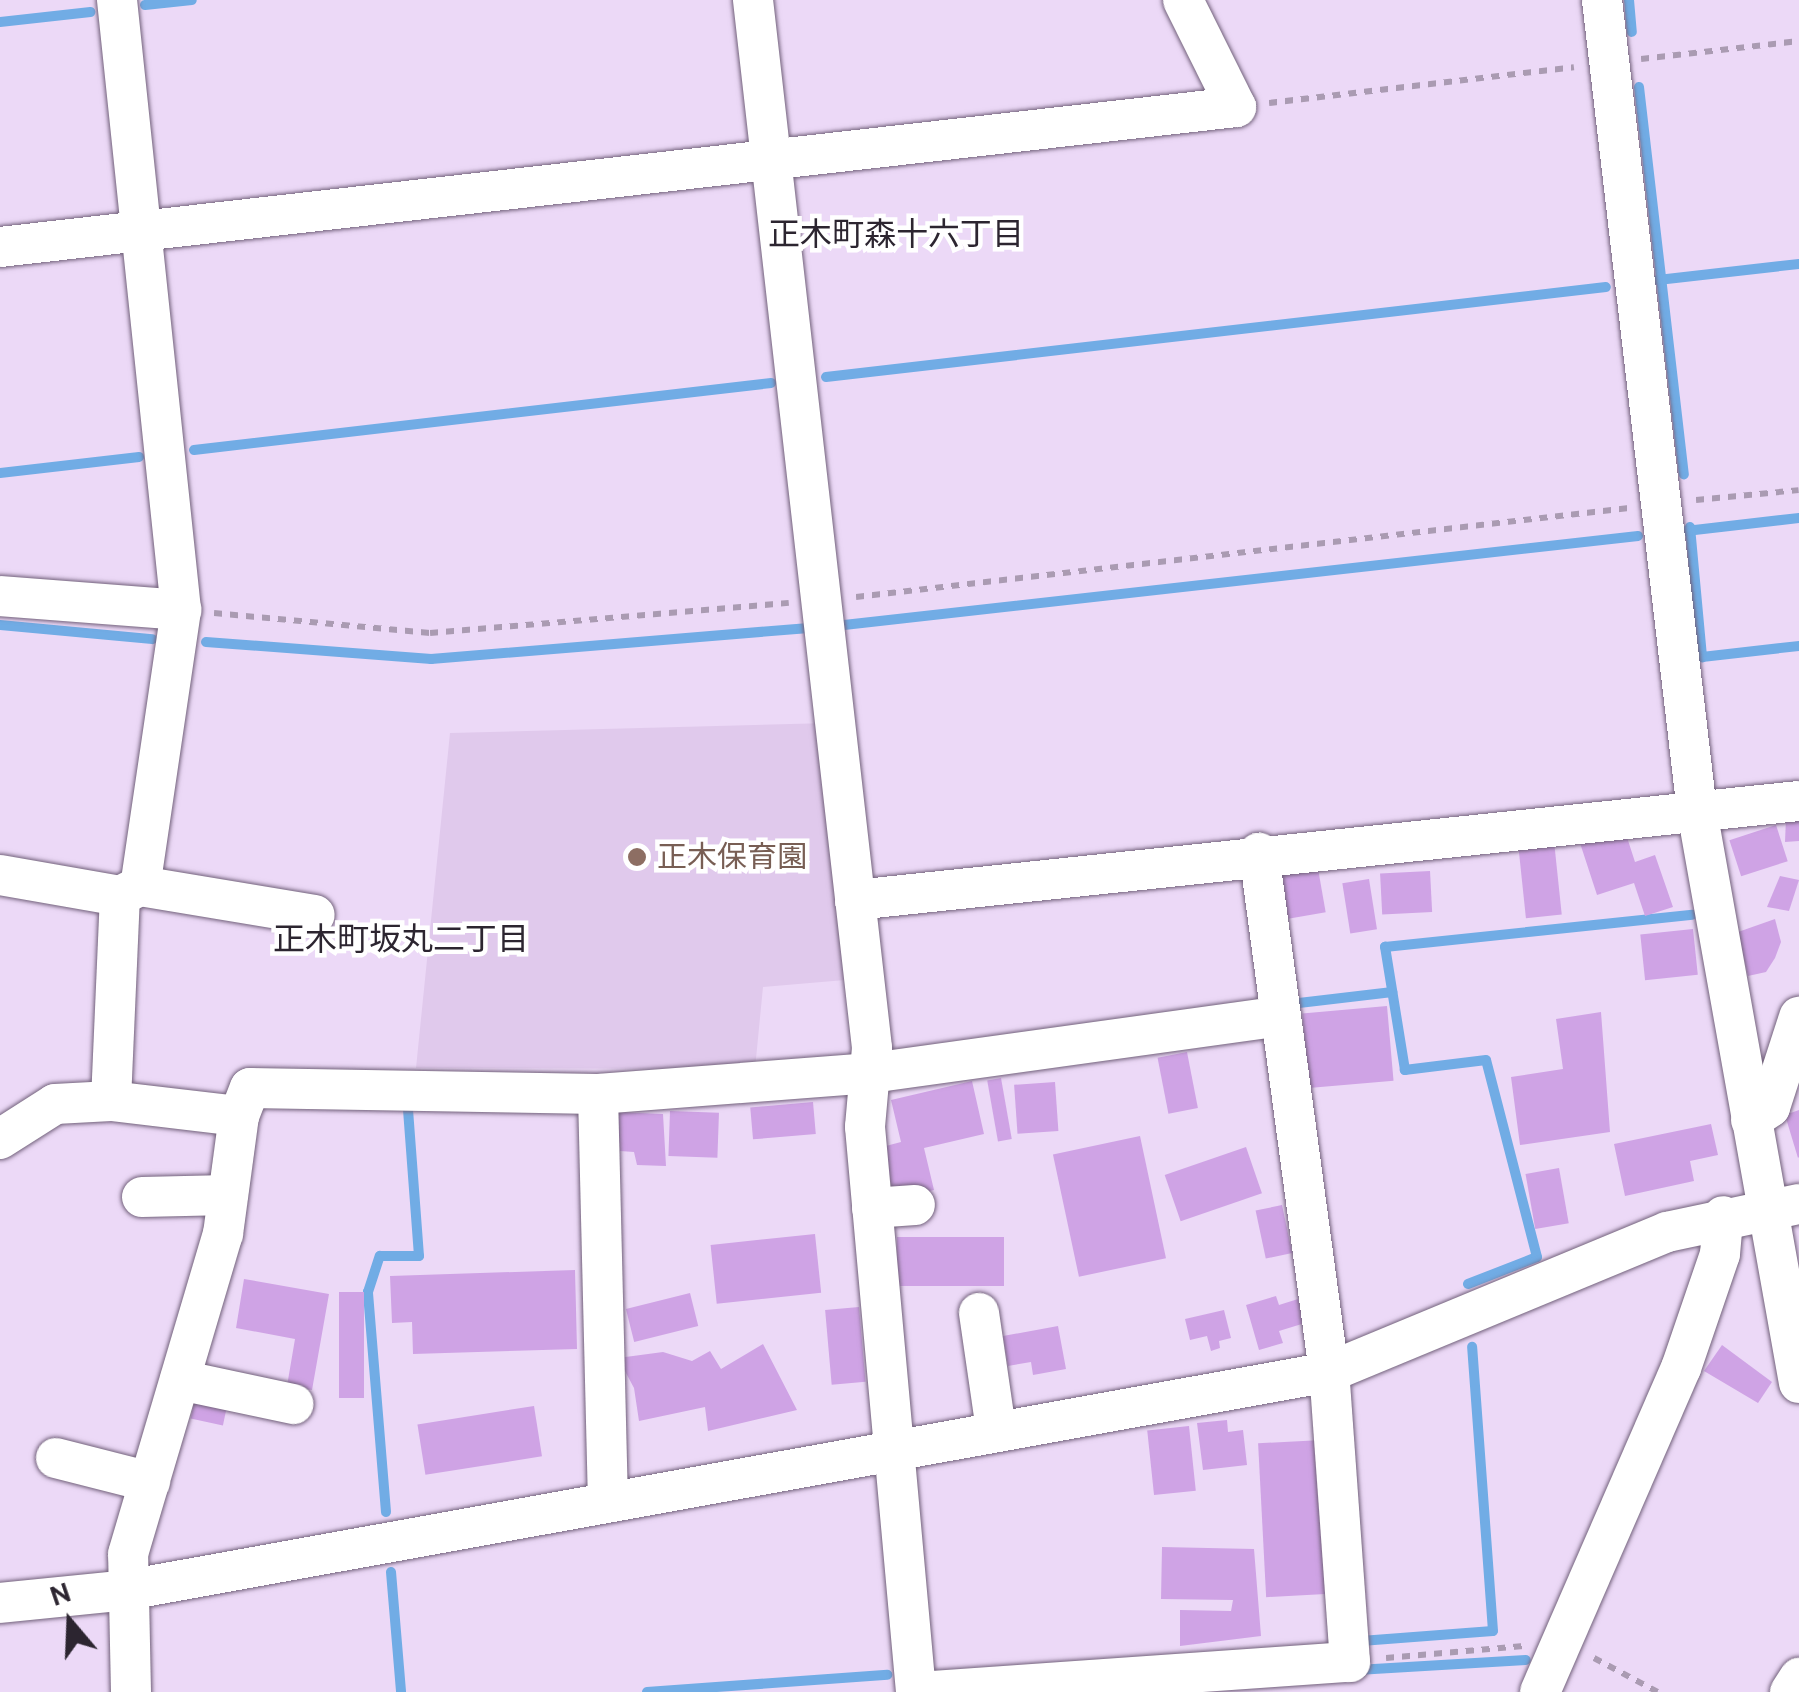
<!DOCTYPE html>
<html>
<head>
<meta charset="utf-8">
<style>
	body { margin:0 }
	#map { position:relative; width:1799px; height:1692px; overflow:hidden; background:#ecd9f7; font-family:Cabin,"Noto Sans JP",sans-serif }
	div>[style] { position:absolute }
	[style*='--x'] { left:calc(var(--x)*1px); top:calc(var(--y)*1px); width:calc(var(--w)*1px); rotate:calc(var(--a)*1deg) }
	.built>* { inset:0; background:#e0c9ec }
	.stream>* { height:10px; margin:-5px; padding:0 5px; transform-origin:5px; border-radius:5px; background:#71ace5 }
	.building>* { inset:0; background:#cfa3e5; transform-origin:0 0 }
	.path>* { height:6px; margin-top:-3px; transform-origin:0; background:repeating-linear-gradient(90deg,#aa9bb2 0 8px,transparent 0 16px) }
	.roads { filter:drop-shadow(0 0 2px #72617b) drop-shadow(0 0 2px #72617b) }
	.minor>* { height:40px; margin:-20px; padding:0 20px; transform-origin:20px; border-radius:20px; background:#fff }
	.dots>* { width:28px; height:28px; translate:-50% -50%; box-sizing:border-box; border:5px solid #fff; border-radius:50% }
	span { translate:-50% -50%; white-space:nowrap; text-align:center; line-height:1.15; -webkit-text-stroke:9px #fff; paint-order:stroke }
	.education-label { font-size:30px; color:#785e54 }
	.left { translate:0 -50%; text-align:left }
	.neighbourhood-label { font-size:32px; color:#2c2530 }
	.north { position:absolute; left:20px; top:1572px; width:100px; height:100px; -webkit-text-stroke:8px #fff; paint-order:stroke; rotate:341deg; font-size:28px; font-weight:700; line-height:40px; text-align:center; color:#2c2530 }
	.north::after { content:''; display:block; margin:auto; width:35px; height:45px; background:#2c2530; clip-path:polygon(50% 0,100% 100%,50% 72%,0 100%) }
</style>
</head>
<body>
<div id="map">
	<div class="built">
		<i style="clip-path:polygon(829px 723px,845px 980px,763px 987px,755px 1069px,416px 1068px,450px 733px)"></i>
	</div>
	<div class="stream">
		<i style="--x:1629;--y:0;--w:32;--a:85"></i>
		<i style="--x:145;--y:5;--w:47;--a:-6.1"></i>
		<i style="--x:0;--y:22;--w:91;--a:-6.3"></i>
		<i style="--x:1639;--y:87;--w:390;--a:83.4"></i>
		<i style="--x:1658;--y:280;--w:142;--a:-6.5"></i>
		<i style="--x:826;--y:377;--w:785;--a:-6.58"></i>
		<i style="--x:194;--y:450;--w:581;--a:-6.62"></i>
		<i style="--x:0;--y:473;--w:140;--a:-6.6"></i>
		<i style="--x:1690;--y:527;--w:131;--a:84.7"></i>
		<i style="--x:1702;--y:657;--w:98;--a:-6.5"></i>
		<i style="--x:1686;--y:531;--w:114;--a:-6.6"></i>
		<i style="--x:0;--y:625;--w:153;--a:5.3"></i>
		<i style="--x:844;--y:625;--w:799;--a:-6.4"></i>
		<i style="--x:206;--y:642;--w:226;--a:4.3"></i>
		<i style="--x:431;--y:659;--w:376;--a:-4.7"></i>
		<i style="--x:1299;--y:1003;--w:94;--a:-6.7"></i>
		<i style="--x:1468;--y:1284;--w:74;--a:-21.4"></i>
		<i style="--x:1537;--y:1257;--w:203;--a:-104.5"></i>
		<i style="--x:1486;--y:1060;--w:82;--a:173"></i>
		<i style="--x:1405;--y:1070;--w:125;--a:-99.2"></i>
		<i style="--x:1385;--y:947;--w:309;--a:-6"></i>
		<i style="--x:386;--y:1512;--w:221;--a:-94.7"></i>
		<i style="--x:368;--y:1292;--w:38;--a:-72"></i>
		<i style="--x:380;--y:1256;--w:39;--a:0"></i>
		<i style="--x:419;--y:1256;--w:148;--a:-94.3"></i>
		<i style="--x:391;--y:1572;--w:120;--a:85.2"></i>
		<i style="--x:1361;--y:1641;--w:132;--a:-4.3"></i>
		<i style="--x:1493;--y:1631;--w:285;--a:-94.2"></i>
		<i style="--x:1357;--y:1670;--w:169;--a:-3.4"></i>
		<i style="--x:647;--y:1692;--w:241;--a:-4.1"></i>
	</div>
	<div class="building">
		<i style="clip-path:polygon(1799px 817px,1799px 841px,1785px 842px,1786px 818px)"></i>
		<i style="left:1776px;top:825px;width:38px;height:49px;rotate:72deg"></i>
		<i style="clip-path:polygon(1624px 828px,1635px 862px,1655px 855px,1673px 907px,1645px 916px,1634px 883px,1597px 895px,1580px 843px)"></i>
		<i style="left:1554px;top:841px;width:74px;height:36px;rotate:84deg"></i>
		<i style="left:1317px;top:863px;width:50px;height:38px;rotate:80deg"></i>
		<i style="left:1430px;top:871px;width:41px;height:50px;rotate:87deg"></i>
		<i style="clip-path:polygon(1780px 876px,1799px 880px,1789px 911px,1767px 907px)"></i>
		<i style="left:1369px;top:879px;width:51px;height:27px;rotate:81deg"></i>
		<i style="clip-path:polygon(1775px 919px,1781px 942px,1775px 958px,1766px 972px,1748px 976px,1738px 932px)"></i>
		<i style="left:1693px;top:929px;width:46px;height:53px;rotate:84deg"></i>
		<i style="left:1387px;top:1006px;width:75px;height:85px;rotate:85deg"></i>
		<i style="clip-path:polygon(1601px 1012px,1610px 1132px,1520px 1145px,1511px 1077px,1563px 1069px,1556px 1019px)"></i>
		<i style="left:1187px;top:1052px;width:57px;height:30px;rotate:79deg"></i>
		<i style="left:1001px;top:1078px;width:62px;height:14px;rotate:80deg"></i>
		<i style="clip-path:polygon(972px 1081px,984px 1134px,924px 1148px,934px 1190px,895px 1199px,882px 1147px,901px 1142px,891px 1100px)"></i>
		<i style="left:1055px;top:1082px;width:49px;height:41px;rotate:86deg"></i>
		<i style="left:813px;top:1102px;width:32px;height:63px;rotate:85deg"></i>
		<i style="clip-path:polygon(1799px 1110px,1799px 1157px,1798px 1158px,1785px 1115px)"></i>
		<i style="left:670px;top:1111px;width:49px;height:45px;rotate:2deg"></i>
		<i style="clip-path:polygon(616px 1112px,663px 1114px,666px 1166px,637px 1165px,634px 1152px,620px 1151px)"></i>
		<i style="clip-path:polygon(1711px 1124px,1718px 1155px,1690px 1161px,1694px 1181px,1625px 1196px,1614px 1144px)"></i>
		<i style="left:1140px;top:1136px;width:125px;height:89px;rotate:78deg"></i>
		<i style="left:1246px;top:1147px;width:49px;height:86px;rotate:71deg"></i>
		<i style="left:1559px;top:1168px;width:56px;height:34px;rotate:80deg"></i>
		<i style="left:1282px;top:1205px;width:49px;height:27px;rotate:78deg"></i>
		<i style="left:815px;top:1234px;width:59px;height:105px;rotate:84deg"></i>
		<i style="left:1004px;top:1237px;width:49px;height:107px;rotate:90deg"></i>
		<i style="clip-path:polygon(575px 1270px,577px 1349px,413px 1354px,412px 1322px,392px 1323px,390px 1276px)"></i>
		<i style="clip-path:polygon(244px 1279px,329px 1294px,312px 1390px,287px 1386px,295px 1339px,236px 1328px)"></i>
		<i style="left:339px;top:1292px;width:25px;height:106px"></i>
		<i style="left:690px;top:1293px;width:34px;height:66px;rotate:76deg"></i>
		<i style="clip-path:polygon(1276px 1296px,1279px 1305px,1298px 1299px,1305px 1323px,1279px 1331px,1283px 1343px,1259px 1350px,1246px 1305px)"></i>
		<i style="left:859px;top:1307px;width:75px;height:34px;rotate:85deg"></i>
		<i style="clip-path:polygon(1224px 1310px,1231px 1338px,1219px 1341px,1220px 1348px,1211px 1351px,1207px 1336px,1190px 1340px,1185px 1319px)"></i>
		<i style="clip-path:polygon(1058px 1326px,1066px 1369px,1033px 1375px,1031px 1362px,1008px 1366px,1003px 1336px)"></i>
		<i style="clip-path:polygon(763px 1344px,797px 1410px,708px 1431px,705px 1407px,639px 1421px,634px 1388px,618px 1358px,663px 1352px,692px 1361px,710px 1351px,721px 1369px)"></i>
		<i style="clip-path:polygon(1722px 1345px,1772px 1382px,1758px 1403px,1704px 1371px)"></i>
		<i style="left:195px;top:1398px;width:33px;height:21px;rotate:12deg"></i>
		<i style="left:534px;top:1406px;width:51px;height:118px;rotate:81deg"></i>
		<i style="clip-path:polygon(1227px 1420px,1228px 1432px,1243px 1430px,1247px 1465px,1203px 1470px,1197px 1423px)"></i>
		<i style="left:1189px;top:1426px;width:65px;height:42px;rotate:84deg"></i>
		<i style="left:1322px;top:1440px;width:154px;height:64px;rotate:87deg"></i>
		<i style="clip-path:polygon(1162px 1547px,1254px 1549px,1261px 1636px,1180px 1646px,1180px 1610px,1231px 1611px,1233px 1600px,1161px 1599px)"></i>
	</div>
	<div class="path">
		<i style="--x:1641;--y:59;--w:159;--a:-6.5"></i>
		<i style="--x:1269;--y:103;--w:307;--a:-6.7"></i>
		<i style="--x:1696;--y:500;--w:103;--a:-5.5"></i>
		<i style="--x:856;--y:597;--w:778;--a:-6.57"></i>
		<i style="--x:214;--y:613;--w:217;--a:5.3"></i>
		<i style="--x:430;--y:633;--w:360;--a:-4.8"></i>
		<i style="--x:1386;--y:1658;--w:138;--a:-5"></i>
		<i style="--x:1594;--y:1658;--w:72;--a:28"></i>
	</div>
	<div class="roads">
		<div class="minor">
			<i style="--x:117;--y:0;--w:613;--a:84.01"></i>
			<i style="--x:181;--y:610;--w:279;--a:98.4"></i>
			<i style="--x:753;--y:0;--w:1055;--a:83.52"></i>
			<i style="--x:872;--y:1048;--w:79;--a:95.1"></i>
			<i style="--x:865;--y:1127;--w:567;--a:84.84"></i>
			<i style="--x:1602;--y:0;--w:817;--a:83.32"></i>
			<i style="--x:1697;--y:811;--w:581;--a:79.89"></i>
			<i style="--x:0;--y:247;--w:1244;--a:-6.46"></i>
			<i style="--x:1236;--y:107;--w:119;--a:-116.4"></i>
			<i style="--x:0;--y:596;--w:182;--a:4.4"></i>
			<i style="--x:0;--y:875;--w:122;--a:9.9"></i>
			<i style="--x:120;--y:896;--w:22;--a:-27"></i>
			<i style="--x:140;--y:886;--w:177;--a:9.4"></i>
			<i style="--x:855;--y:900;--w:949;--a:-5.99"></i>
			<i style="--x:598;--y:1094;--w:408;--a:88.6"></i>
			<i style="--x:111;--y:1101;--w:205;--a:-87.5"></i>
			<i style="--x:1751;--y:1120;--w:23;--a:-34"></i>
			<i style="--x:1770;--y:1107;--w:95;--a:-72.1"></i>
			<i style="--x:0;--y:1139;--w:65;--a:-32.5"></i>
			<i style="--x:55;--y:1104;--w:56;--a:-3.1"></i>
			<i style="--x:111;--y:1101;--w:129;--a:6.7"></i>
			<i style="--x:239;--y:1116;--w:30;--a:-69"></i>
			<i style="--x:250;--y:1088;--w:348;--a:1"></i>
			<i style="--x:598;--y:1094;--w:274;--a:-4.4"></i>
			<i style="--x:871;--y:1073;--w:413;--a:-7.9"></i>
			<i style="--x:142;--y:1197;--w:86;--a:-1.3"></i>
			<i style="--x:872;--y:1208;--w:43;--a:-4"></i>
			<i style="--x:979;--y:1313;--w:118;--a:81.7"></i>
			<i style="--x:180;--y:1380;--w:116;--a:12"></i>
			<i style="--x:56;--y:1458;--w:97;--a:14.3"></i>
			<i style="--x:0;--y:1603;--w:128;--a:-5.8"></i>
			<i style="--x:127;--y:1590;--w:1222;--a:-10.28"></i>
			<i style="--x:1329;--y:1372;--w:366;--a:-22.5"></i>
			<i style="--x:1667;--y:1232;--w:135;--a:-12"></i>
			<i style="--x:131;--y:1692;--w:138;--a:-91.2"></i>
			<i style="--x:128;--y:1554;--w:334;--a:-73.5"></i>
			<i style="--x:223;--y:1234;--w:119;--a:-82.3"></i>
			<i style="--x:917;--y:1692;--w:434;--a:-4"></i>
			<i style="--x:1350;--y:1662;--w:291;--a:-94.1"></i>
			<i style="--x:1329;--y:1372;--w:524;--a:-97.68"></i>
			<i style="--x:1540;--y:1692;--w:353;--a:-66.5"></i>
			<i style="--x:1681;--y:1368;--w:120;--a:-71.1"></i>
			<i style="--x:1720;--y:1254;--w:38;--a:-85"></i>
			<i style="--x:1790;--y:1692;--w:17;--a:-57"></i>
		</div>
	</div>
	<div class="dots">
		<i style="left:637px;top:857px;background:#8d6e63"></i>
	</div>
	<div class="education-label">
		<span class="left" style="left:657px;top:857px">正木保育園</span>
	</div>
	<div class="neighbourhood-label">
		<span style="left:896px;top:234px">正木町森十六丁目</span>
		<span style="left:401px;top:939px">正木町坂丸二丁目</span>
	</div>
	<div class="north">N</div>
</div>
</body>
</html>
